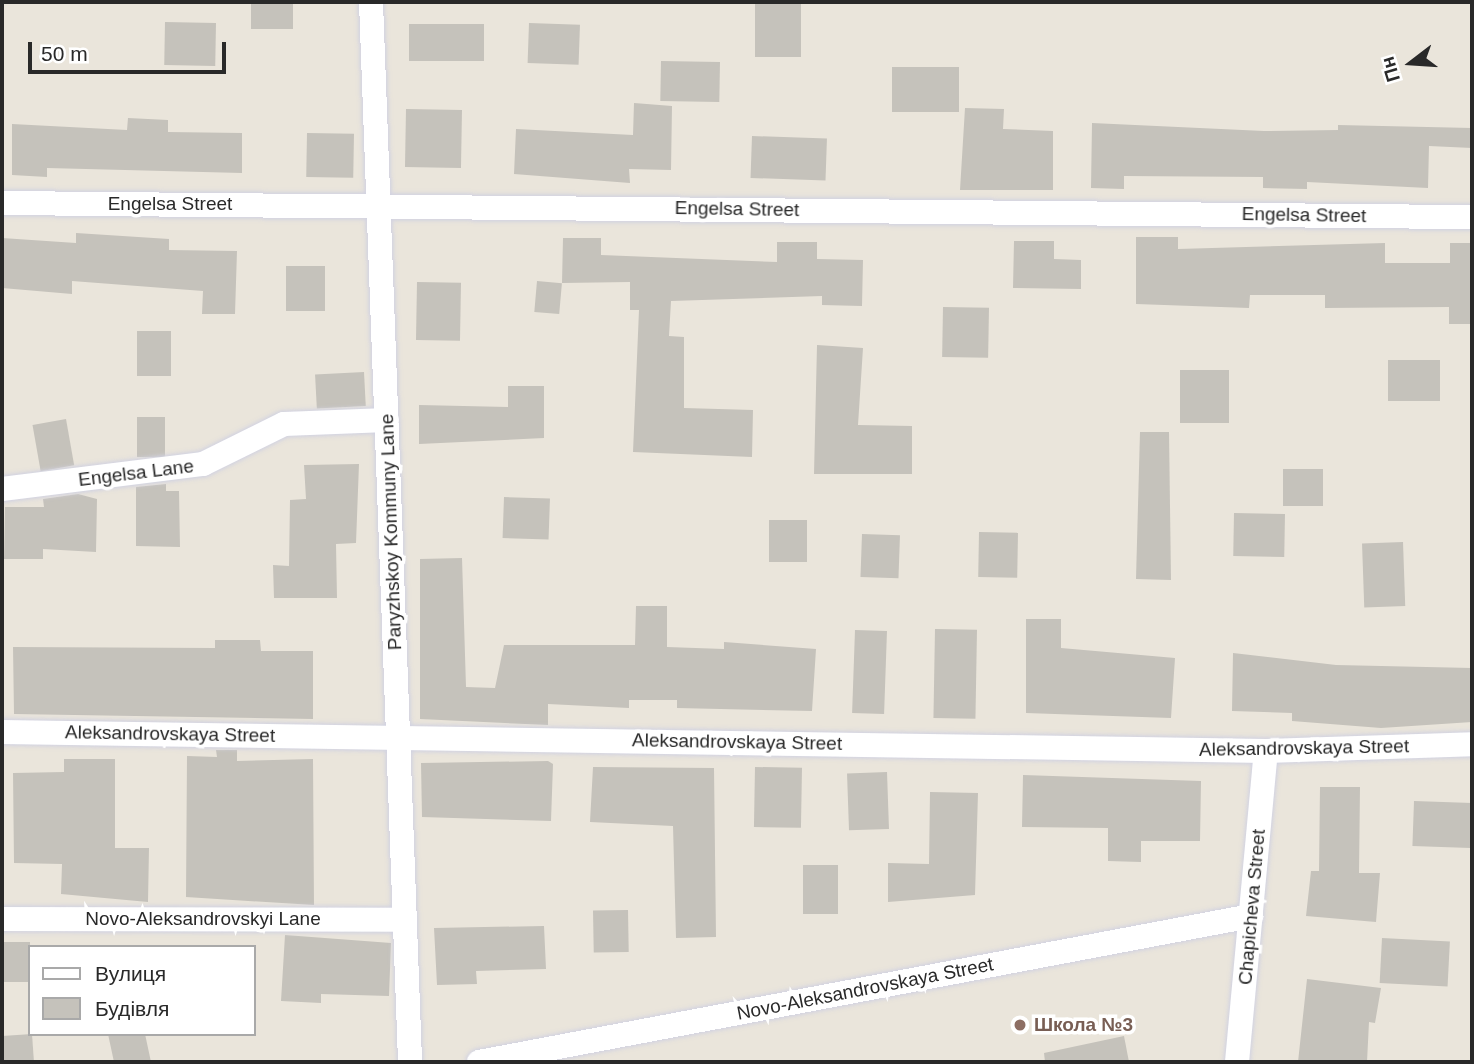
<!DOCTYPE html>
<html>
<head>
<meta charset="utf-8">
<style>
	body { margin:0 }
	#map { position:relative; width:1474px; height:1064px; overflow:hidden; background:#eae5db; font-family:Helvetica,sans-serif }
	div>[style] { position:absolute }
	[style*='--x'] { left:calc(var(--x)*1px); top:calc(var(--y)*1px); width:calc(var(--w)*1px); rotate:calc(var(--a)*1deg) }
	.building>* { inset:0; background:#c5c2bb; transform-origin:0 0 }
	.roads { filter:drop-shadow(0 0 2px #d1d2e1) drop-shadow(0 0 2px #d1d2e1) }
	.street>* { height:24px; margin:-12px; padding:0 12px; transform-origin:12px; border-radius:12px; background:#fff }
	.dots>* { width:19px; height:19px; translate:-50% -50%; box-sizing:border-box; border:4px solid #fff; border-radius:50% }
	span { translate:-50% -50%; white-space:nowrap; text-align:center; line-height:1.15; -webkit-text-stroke:7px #fff; paint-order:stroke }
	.street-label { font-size:19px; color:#292929 }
	.education-label { font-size:19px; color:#785e54; font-weight:700 }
	.left { translate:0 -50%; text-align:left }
	.frame { position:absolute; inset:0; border:4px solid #292929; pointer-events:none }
	.legend { position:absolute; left:28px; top:945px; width:228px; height:91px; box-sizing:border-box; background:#fff; border:2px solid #a9a9a9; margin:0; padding:9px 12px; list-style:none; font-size:21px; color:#292929 }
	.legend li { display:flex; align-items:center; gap:14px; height:35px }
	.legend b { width:35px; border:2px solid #a9a9a9 }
	.north { position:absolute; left:1376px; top:28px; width:70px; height:70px; -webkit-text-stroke:5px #fff; paint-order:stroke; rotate:253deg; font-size:19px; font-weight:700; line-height:28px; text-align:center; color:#292929 }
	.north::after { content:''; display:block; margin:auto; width:24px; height:32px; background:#292929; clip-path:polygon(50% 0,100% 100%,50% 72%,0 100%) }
	.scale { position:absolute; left:28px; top:42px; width:198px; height:32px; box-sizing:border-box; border:4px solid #292929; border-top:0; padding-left:9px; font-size:21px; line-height:24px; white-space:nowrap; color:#292929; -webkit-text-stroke:5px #fff; paint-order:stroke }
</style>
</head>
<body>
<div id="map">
	<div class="building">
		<i style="left:251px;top:2px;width:42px;height:27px"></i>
		<i style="left:755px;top:2px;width:46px;height:55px"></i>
		<i style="left:165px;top:22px;width:51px;height:43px;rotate:1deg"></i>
		<i style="left:529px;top:23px;width:51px;height:40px;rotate:2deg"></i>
		<i style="left:409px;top:24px;width:75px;height:37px"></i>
		<i style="left:661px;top:61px;width:59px;height:40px;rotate:1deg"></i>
		<i style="left:892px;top:67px;width:67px;height:45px"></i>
		<i style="clip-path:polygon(634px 103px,672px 106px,671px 170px,629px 169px,630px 183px,514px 174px,516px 129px,633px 135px)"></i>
		<i style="clip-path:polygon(965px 108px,1004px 109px,1003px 129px,1053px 131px,1053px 190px,960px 190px)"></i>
		<i style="left:406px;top:109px;width:56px;height:58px;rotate:1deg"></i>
		<i style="clip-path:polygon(128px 118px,168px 120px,168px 132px,242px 133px,242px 173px,47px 168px,47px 177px,12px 175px,12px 124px,127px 130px)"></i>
		<i style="clip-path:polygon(1092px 123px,1264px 131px,1338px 130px,1338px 125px,1472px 128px,1472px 148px,1429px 146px,1428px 188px,1307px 182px,1307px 189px,1263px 188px,1263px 177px,1124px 176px,1124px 189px,1091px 188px)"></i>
		<i style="left:307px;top:133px;width:47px;height:44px;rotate:1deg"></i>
		<i style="left:752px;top:136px;width:75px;height:42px;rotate:2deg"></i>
		<i style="clip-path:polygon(76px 233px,169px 239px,169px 250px,237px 251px,235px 314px,202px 314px,203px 291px,72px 281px,72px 294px,2px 288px,2px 238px,76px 243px)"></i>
		<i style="clip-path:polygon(1136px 237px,1178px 237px,1178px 249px,1385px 243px,1385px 263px,1450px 263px,1450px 243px,1472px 243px,1472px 324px,1449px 324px,1449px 307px,1325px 308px,1325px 295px,1250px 295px,1249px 308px,1136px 304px)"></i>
		<i style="clip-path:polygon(563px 238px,601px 238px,601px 255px,777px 262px,777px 242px,817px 242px,817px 259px,863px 260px,862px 306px,822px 305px,822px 296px,671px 301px,669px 336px,684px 337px,684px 408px,753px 410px,752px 457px,633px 452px,639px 310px,630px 310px,630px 282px,562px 283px)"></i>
		<i style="clip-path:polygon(1014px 241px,1054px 241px,1054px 259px,1081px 260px,1081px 289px,1013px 288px)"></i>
		<i style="left:325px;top:266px;width:45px;height:39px;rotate:90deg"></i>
		<i style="left:537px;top:281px;width:25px;height:31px;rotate:5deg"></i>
		<i style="left:417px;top:282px;width:44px;height:58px;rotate:1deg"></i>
		<i style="left:943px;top:307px;width:46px;height:50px;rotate:1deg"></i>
		<i style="left:171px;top:331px;width:45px;height:34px;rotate:90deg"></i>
		<i style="clip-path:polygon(817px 345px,863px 348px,858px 425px,912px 426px,912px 474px,814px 474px)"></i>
		<i style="left:1440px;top:360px;width:41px;height:52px;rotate:90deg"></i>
		<i style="left:1180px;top:370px;width:49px;height:53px"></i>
		<i style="left:364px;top:372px;width:34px;height:49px;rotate:87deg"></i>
		<i style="clip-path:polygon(508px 386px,544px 386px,544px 438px,419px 444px,419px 405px,508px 407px)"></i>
		<i style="left:137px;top:417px;width:28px;height:40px"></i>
		<i style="left:66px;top:419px;width:47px;height:34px;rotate:80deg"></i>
		<i style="clip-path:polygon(1140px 432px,1169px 432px,1171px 580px,1136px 579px)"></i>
		<i style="clip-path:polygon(359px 464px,356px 543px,336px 544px,337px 598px,274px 598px,273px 565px,289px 566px,290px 500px,306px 499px,304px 465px)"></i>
		<i style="left:1283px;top:469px;width:40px;height:37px"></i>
		<i style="clip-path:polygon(166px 484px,166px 491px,179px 491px,180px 547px,136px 546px,136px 487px)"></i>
		<i style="clip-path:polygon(78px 494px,97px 499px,96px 552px,43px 549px,43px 559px,4px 559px,5px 507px,44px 507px,43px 499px)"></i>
		<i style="left:504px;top:497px;width:46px;height:41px;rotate:2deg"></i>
		<i style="left:1234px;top:513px;width:51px;height:43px;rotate:1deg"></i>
		<i style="left:769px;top:520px;width:38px;height:42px"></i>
		<i style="left:979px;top:532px;width:39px;height:45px;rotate:1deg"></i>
		<i style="left:862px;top:534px;width:38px;height:43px;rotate:2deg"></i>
		<i style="left:1403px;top:542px;width:64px;height:41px;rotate:88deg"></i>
		<i style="clip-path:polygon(462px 558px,466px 687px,495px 688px,504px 645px,635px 645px,636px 606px,667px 606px,667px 647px,724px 649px,724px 642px,816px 649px,812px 711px,677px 708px,677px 700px,629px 700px,629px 708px,548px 704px,548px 725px,420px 719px,420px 559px)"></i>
		<i style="clip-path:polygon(1026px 619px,1061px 619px,1061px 648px,1175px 658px,1171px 718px,1026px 713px)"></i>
		<i style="left:935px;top:629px;width:42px;height:89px;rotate:1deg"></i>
		<i style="left:855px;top:630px;width:32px;height:83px;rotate:2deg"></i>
		<i style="clip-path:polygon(215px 640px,260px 640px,261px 651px,313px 651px,313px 719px,14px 714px,13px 647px,215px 648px)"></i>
		<i style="clip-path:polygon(1233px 653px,1336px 665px,1472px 668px,1472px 722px,1381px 728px,1292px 721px,1292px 713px,1232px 711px)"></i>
		<i style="clip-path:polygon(216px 750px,237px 750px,237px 761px,313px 759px,314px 905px,186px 897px,187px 756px,217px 757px)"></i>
		<i style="clip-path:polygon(64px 759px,115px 759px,115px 848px,149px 848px,148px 902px,61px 894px,62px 864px,14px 863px,13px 773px,64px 772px)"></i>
		<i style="clip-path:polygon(548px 761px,553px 764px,551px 821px,422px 817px,421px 763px)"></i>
		<i style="clip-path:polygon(593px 767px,714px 768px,716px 937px,676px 938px,673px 826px,590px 822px)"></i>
		<i style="left:755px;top:767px;width:47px;height:60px;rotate:1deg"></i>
		<i style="left:887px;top:772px;width:57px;height:40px;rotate:88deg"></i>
		<i style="clip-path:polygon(1023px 775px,1201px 781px,1200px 841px,1141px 841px,1141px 862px,1108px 861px,1108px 828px,1022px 827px)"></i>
		<i style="clip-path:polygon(1320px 787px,1360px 787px,1359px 873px,1380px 873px,1376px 922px,1306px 916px,1311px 871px,1319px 871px)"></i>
		<i style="clip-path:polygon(930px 792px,978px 793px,975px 895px,888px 902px,888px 863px,929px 864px)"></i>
		<i style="left:1414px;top:801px;width:58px;height:45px;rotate:2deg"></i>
		<i style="left:803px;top:865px;width:35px;height:49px"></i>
		<i style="left:628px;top:910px;width:42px;height:35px;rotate:89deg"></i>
		<i style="clip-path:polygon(544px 926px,546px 969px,476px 971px,477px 984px,437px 985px,434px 928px)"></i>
		<i style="clip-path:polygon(285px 935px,391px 943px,389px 996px,321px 994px,321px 1003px,281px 1001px)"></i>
		<i style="left:1382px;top:938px;width:68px;height:45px;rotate:3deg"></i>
		<i style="left:2px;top:942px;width:28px;height:40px"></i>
		<i style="clip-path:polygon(1307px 979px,1381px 988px,1375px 1023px,1369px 1022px,1367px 1062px,1298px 1062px)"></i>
		<i style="left:32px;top:1034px;width:28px;height:30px;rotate:86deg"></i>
		<i style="clip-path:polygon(108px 1034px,145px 1034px,151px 1062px,114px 1062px)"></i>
		<i style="clip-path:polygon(1124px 1036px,1129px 1062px,1045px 1062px,1044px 1053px)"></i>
	</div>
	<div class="roads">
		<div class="street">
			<i style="--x:371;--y:2;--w:1061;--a:87.89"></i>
			<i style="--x:2;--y:203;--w:1470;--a:0.55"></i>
			<i style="--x:2;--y:489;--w:203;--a:-7.1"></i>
			<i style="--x:203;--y:464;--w:90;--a:-26.3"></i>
			<i style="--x:284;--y:424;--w:103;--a:-2.2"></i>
			<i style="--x:2;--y:732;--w:1264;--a:0.86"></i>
			<i style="--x:1266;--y:751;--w:206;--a:-1.9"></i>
			<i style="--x:2;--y:919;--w:403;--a:0.1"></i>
			<i style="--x:479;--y:1062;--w:786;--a:-10.71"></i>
			<i style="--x:1237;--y:1062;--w:312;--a:-84.7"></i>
		</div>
	</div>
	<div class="dots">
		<i style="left:1020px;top:1025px;background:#8d6e63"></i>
	</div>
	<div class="street-label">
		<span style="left:170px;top:204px">Engelsa Street</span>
		<span style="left:737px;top:209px;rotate:1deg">Engelsa Street</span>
		<span style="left:1304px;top:215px;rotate:1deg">Engelsa Street</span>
		<span style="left:136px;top:473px;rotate:-7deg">Engelsa Lane</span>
		<span style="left:391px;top:532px;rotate:-92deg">Paryzhskoy Kommuny Lane</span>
		<span style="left:170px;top:734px;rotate:1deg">Aleksandrovskaya Street</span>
		<span style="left:737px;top:742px;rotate:1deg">Aleksandrovskaya Street</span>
		<span style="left:1304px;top:748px;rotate:-1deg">Aleksandrovskaya Street</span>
		<span style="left:1252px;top:907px;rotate:-85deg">Chapicheva Street</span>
		<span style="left:203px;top:919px">Novo-Aleksandrovskyi Lane</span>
		<span style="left:865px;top:989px;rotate:-11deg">Novo-Aleksandrovskaya Street</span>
	</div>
	<div class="education-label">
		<span class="left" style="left:1034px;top:1025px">Школа №3</span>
	</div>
	<div class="frame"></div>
	<ul class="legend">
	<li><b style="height:9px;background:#fff"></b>Вулиця</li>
	<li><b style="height:19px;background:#c5c2bb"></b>Будівля</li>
	</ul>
	<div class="north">Пн</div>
	<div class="scale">50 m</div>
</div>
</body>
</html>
